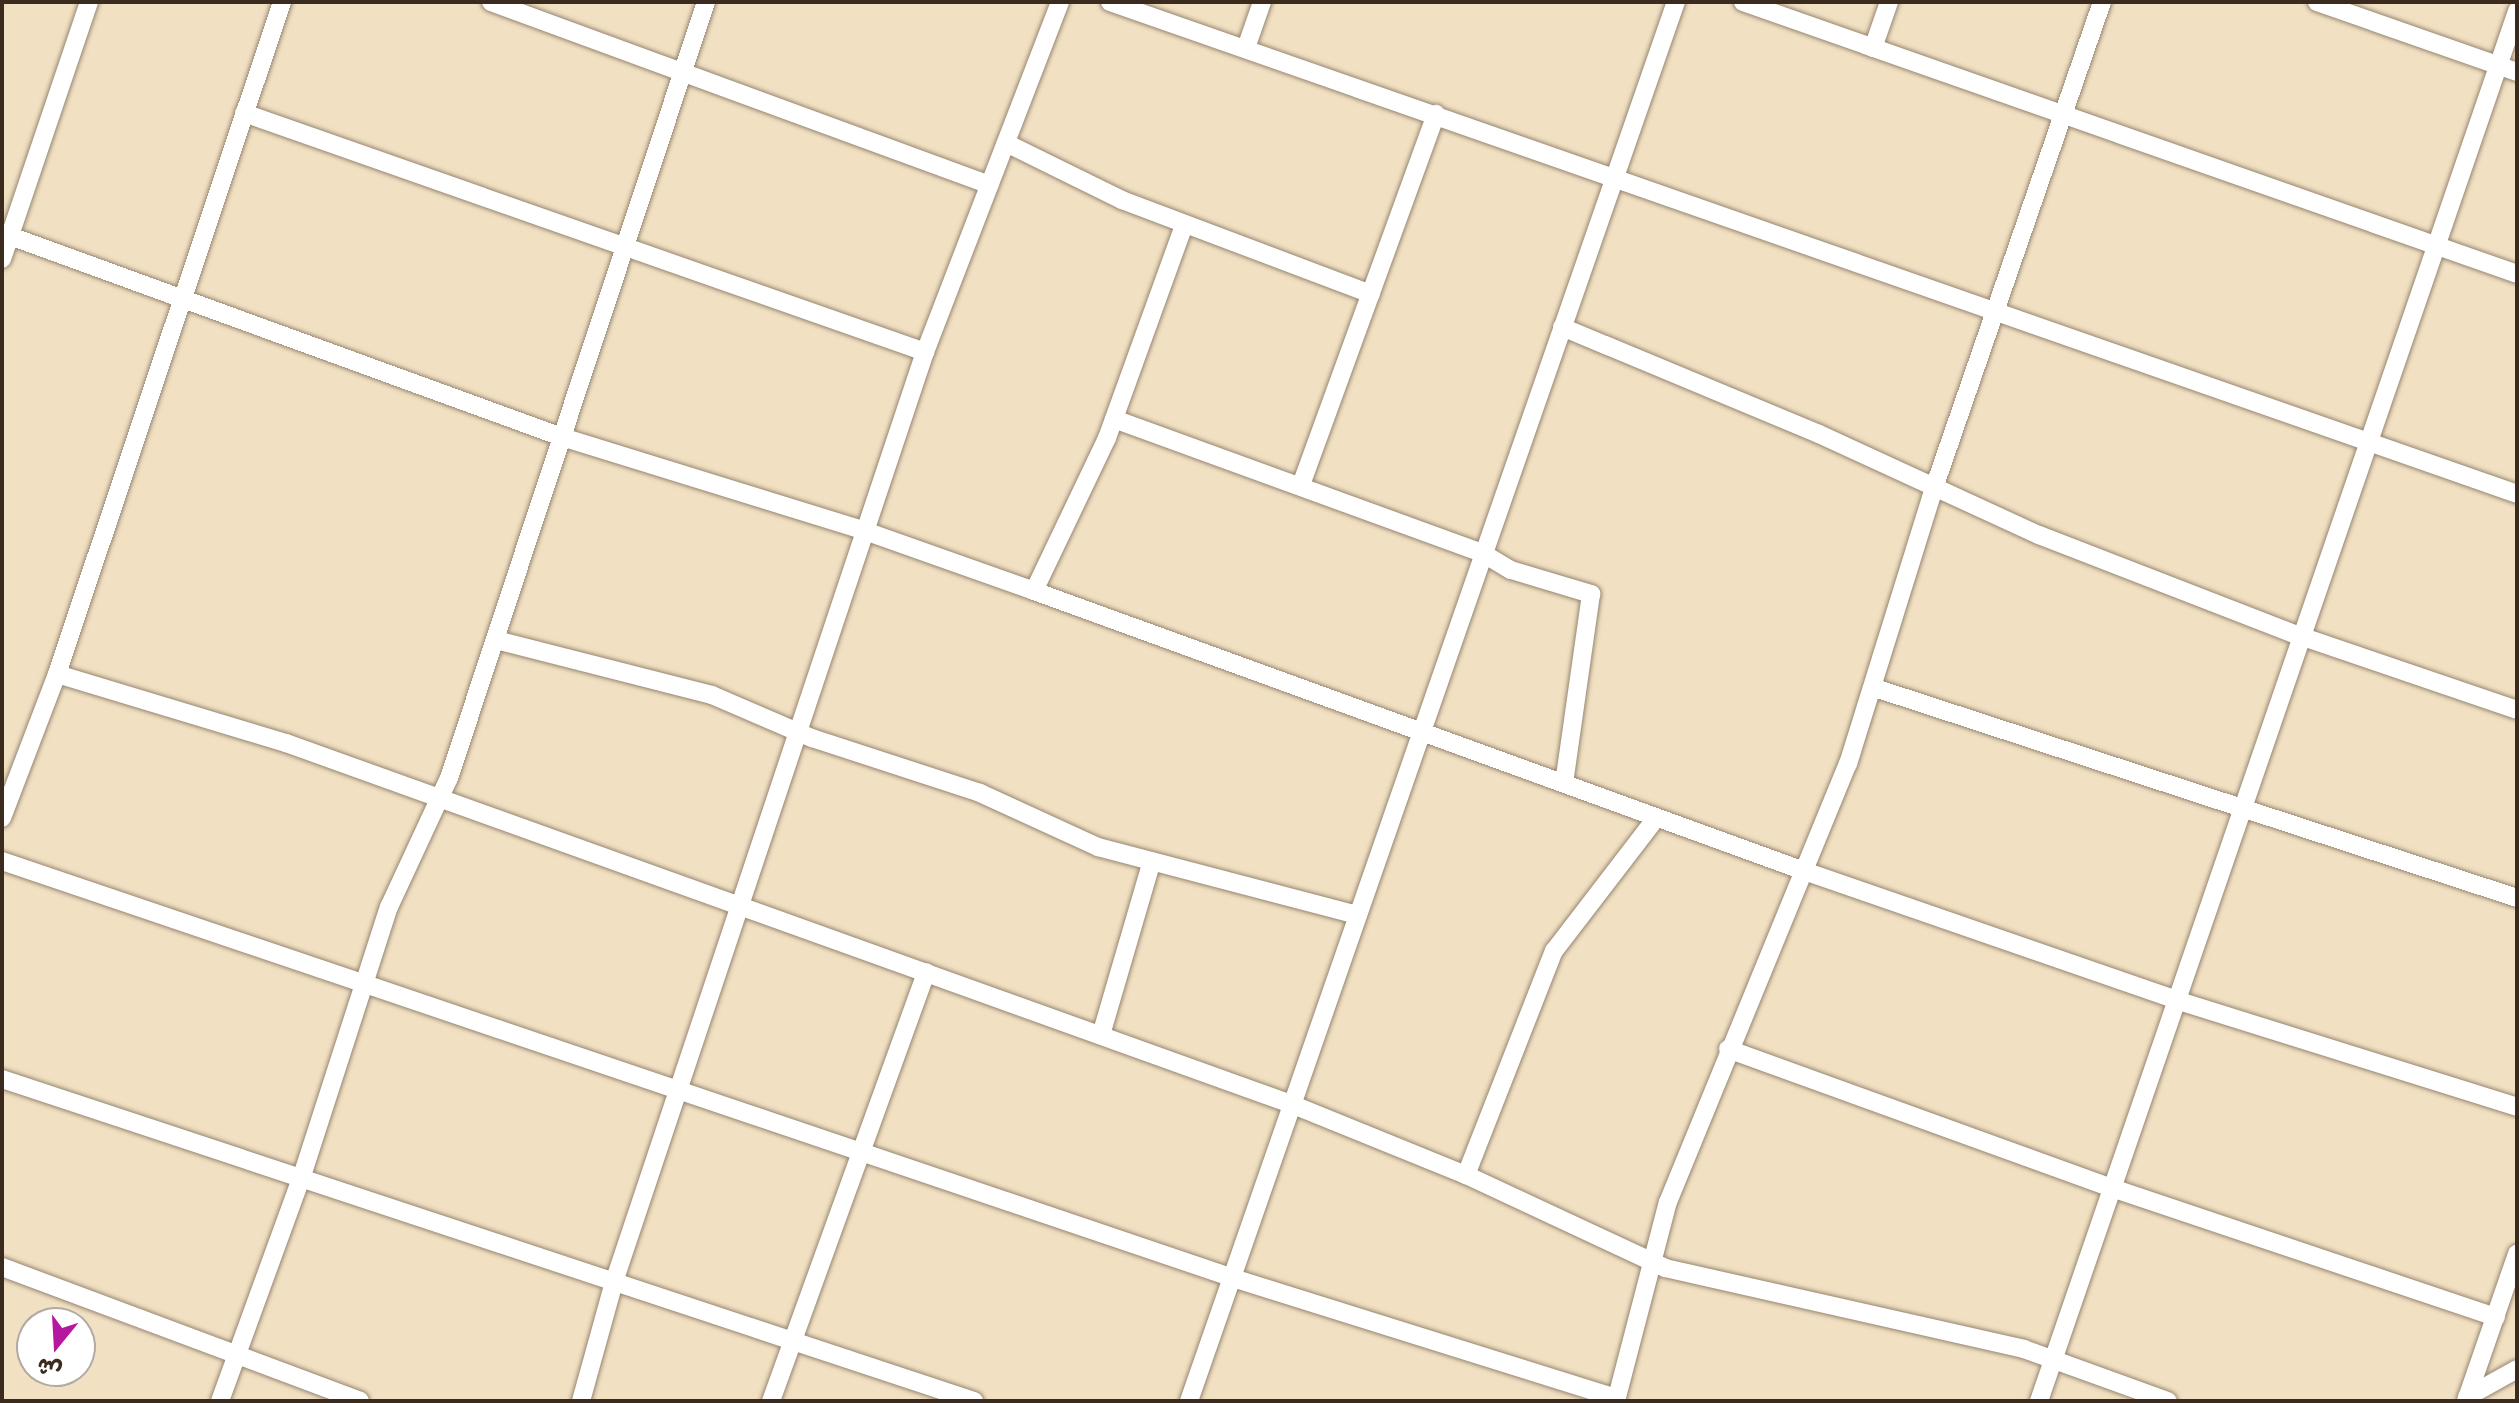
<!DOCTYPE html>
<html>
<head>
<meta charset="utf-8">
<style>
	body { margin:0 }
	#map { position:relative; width:2519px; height:1403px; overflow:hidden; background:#f1e0c2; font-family:Sriracha,"Playpen Sans Arabic",sans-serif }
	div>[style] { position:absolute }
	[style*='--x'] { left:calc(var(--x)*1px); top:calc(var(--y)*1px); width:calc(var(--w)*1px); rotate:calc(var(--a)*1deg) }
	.roads { filter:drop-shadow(0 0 2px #968570) drop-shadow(0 0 2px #968570) }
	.minor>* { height:18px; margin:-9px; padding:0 9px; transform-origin:9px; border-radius:9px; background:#fff }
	span { translate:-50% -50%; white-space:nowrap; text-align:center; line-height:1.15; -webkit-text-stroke:8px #fff; paint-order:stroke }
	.frame { position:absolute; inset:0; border:4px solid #3b2a1e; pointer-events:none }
	.north { position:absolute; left:16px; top:1307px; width:80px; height:80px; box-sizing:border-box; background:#fff; border:2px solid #b1aaa5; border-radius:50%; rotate:198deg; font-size:22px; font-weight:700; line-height:32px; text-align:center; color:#3b2a1e }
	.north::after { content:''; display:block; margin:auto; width:28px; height:36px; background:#b5179e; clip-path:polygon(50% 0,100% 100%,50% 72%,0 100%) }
</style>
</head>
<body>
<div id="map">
	<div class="roads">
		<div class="minor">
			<i style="--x:491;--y:2;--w:531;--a:20.14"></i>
			<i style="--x:1110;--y:2;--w:1491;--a:19.27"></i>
			<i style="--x:1743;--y:2;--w:820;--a:19.36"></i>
			<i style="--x:2317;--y:2;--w:212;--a:19.3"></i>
			<i style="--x:1246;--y:48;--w:49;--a:-70.8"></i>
			<i style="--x:1873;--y:48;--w:49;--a:-70.8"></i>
			<i style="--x:244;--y:113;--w:722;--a:19.34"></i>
			<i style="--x:1006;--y:143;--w:129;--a:26.2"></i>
			<i style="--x:1122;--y:200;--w:266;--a:20.7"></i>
			<i style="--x:2;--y:233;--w:596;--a:20.02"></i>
			<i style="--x:562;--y:437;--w:317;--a:17.2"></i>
			<i style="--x:865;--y:531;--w:179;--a:19.5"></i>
			<i style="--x:1034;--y:591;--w:819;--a:19.98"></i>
			<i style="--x:1804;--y:871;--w:394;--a:19.1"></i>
			<i style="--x:2176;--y:1000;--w:357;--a:17.4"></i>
			<i style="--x:2;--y:259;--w:271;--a:-71.3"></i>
			<i style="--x:1562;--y:327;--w:278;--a:22.6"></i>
			<i style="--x:1819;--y:434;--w:242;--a:24.7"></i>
			<i style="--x:2039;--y:535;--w:280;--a:21.2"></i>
			<i style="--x:2300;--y:636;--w:229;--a:18.8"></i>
			<i style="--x:1114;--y:419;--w:394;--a:20"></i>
			<i style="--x:1484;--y:554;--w:31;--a:31"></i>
			<i style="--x:1511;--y:570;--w:84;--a:16.7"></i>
			<i style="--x:1591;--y:594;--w:191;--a:98.1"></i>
			<i style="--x:1301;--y:485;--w:395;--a:-70"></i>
			<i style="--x:1034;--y:591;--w:170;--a:-64.5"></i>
			<i style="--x:1107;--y:438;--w:226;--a:-70.1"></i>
			<i style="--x:496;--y:640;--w:223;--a:14.3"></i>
			<i style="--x:712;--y:695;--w:109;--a:23.3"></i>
			<i style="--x:812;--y:738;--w:177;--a:18.1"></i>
			<i style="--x:980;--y:793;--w:130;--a:24.6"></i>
			<i style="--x:1098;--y:847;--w:268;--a:14.7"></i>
			<i style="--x:57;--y:674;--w:239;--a:16.8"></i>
			<i style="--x:286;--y:743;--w:1068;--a:19.76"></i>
			<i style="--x:1291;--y:1104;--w:189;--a:22.1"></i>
			<i style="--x:1466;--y:1175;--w:220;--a:25"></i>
			<i style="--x:1665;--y:1268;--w:368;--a:12.7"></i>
			<i style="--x:2024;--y:1349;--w:153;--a:19.9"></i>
			<i style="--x:1875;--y:688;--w:675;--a:18.11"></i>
			<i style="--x:2;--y:818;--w:154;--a:-69.1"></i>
			<i style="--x:57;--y:674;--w:709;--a:-71.49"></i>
			<i style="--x:2;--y:861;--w:1300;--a:18.71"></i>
			<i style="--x:1233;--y:1278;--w:402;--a:17.4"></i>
			<i style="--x:1101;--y:1035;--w:181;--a:-73.7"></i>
			<i style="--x:1728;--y:1049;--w:408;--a:19.9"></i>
			<i style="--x:2112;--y:1188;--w:405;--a:18.6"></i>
			<i style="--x:2;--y:1079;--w:1024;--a:18.33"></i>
			<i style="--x:1466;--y:1175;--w:241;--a:-68.6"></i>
			<i style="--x:1554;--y:951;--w:168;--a:-52.5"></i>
			<i style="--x:2;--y:1267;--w:382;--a:20.5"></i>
			<i style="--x:2467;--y:1397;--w:57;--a:-29.2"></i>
			<i style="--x:220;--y:1401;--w:236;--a:-70"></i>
			<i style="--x:301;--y:1179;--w:286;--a:-72.1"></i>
			<i style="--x:389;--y:907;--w:142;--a:-65.1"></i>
			<i style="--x:449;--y:778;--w:817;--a:-71.68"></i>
			<i style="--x:581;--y:1401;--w:123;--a:-74.5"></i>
			<i style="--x:614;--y:1282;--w:981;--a:-71.51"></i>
			<i style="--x:925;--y:352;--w:375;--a:-68.9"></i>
			<i style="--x:771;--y:1401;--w:456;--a:-70.1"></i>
			<i style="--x:1189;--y:1401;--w:1481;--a:-70.81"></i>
			<i style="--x:1616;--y:1401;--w:206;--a:-75.4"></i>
			<i style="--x:1668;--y:1202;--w:474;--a:-67.7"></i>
			<i style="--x:1848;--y:764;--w:289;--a:-72.7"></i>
			<i style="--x:1934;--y:488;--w:514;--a:-70.93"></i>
			<i style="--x:2039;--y:1401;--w:1470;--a:-71.02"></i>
			<i style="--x:2466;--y:1401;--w:156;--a:-70.9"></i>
		</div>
	</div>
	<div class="frame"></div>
	<div class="north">ش</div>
</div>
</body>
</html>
